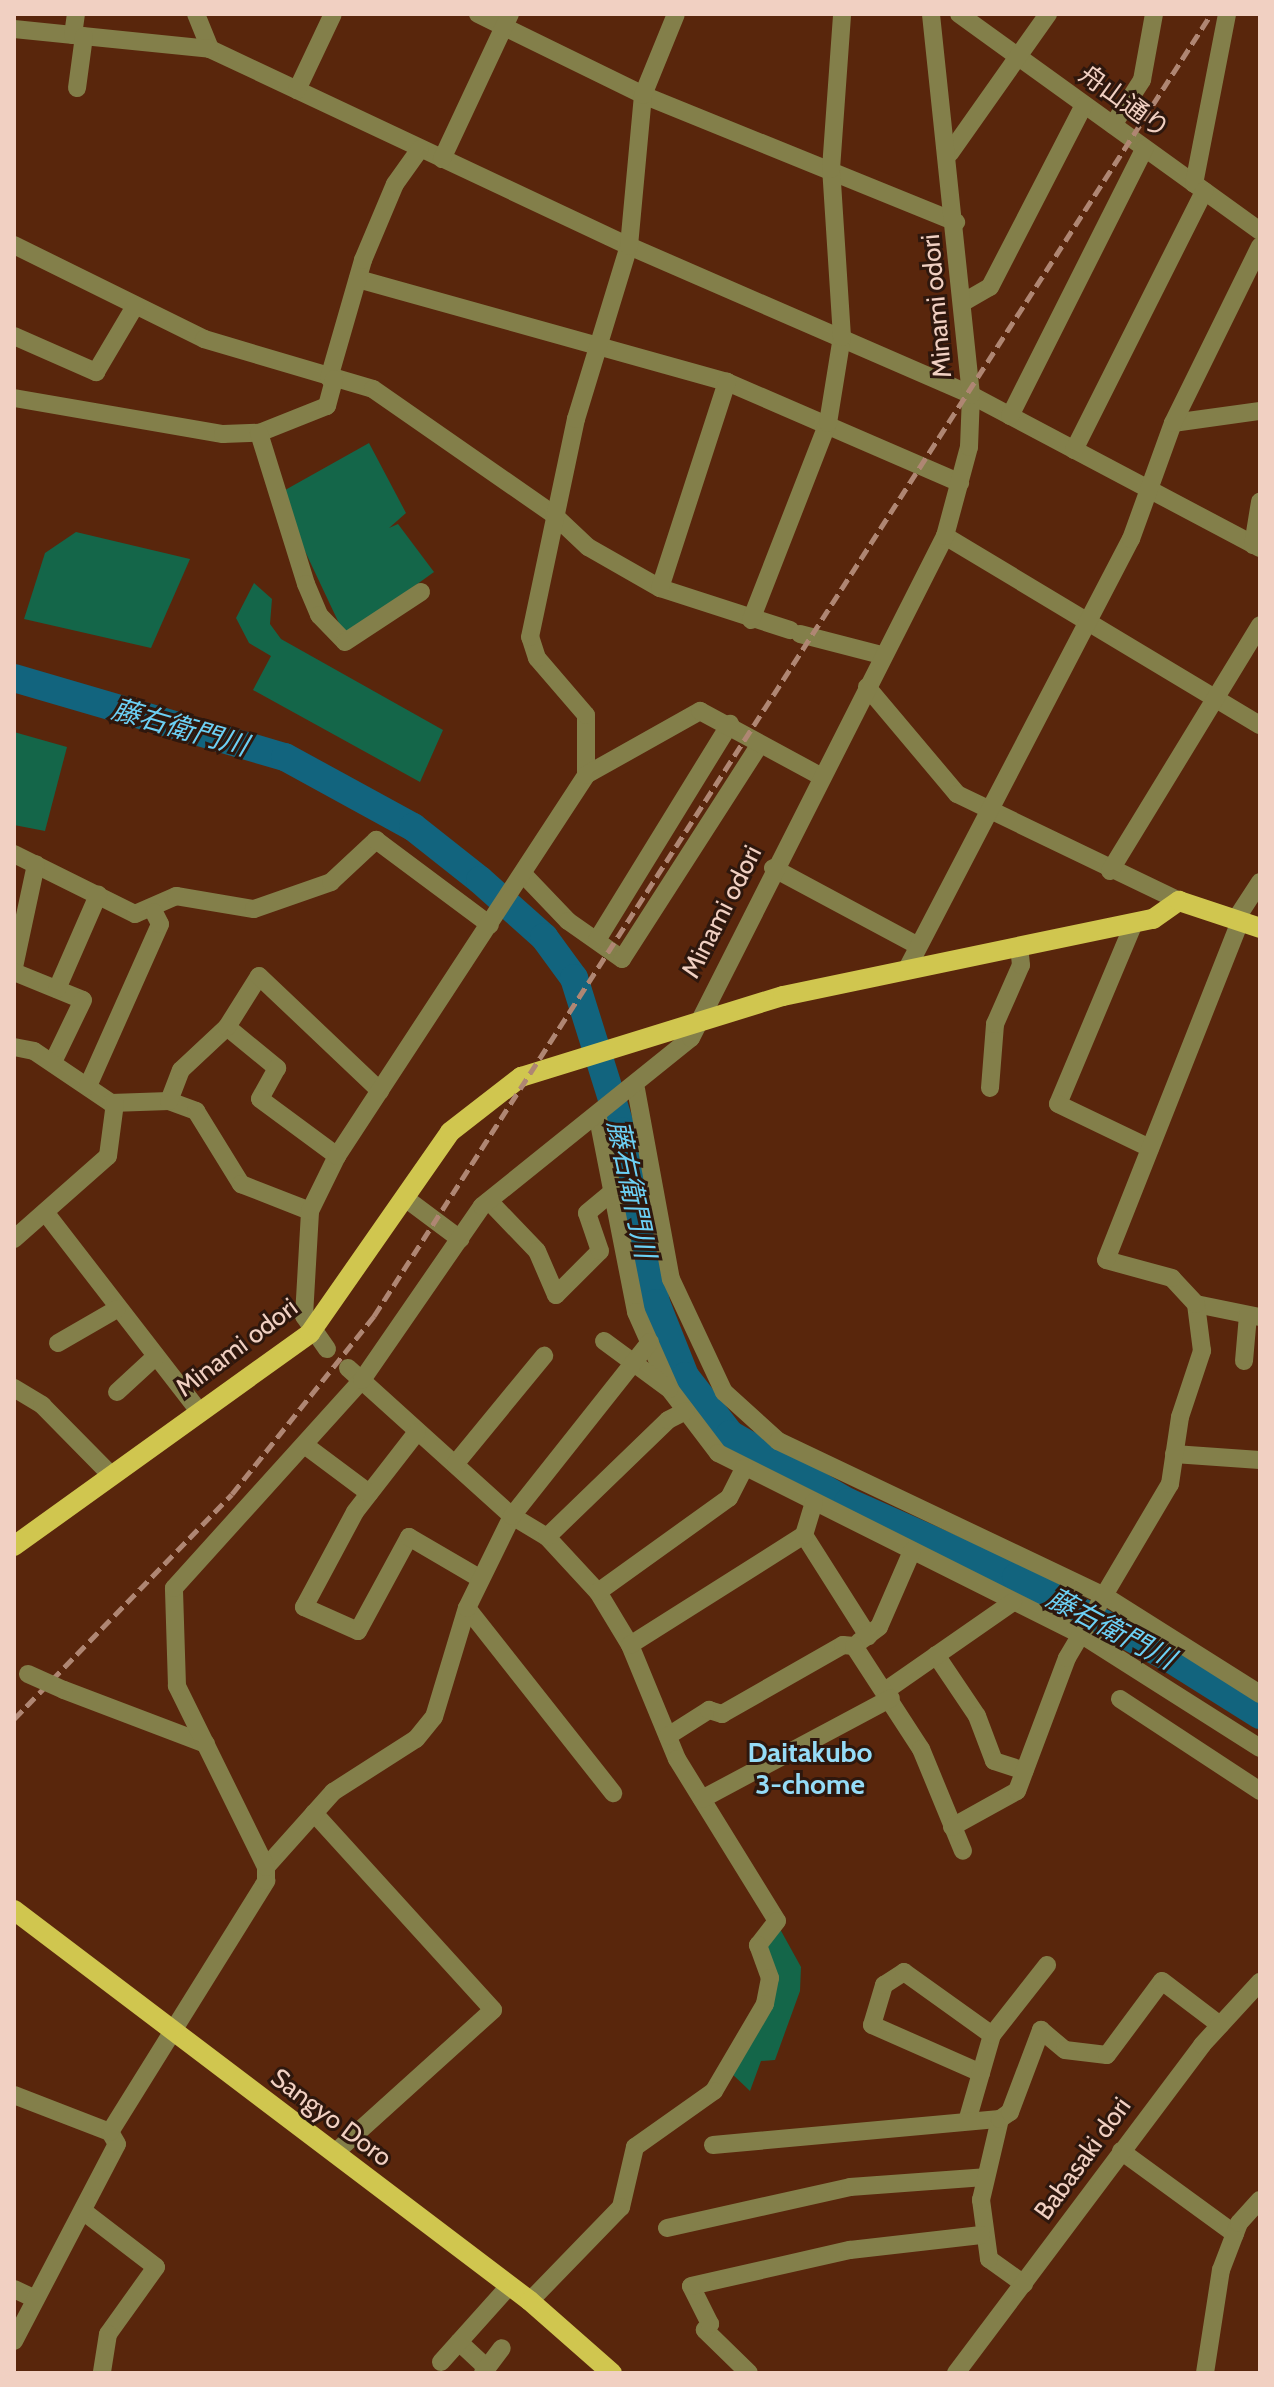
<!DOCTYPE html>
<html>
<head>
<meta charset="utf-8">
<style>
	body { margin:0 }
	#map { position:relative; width:1274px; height:2387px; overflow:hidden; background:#59260c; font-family:Cabin,"Noto Sans JP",sans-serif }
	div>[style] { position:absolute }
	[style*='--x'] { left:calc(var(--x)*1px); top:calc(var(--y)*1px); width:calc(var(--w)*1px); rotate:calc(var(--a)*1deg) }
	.green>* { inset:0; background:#146649 }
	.river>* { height:28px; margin:-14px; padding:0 14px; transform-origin:14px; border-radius:14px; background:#12647e }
	.minor>* { height:18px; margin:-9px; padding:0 9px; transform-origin:9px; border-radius:9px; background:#837f4a }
	.major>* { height:20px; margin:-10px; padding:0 10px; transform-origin:10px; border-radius:10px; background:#d0c64f }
	.rail>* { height:5px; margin-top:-2.5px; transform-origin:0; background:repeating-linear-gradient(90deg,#af8673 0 12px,transparent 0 18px) }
	.minor-bridge>* { height:18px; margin:-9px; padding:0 9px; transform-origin:9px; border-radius:9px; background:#837f4a }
	span { translate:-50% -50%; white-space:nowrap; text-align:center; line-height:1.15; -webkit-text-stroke:6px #2e170d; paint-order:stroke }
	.street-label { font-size:26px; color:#f1d0c2 }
	.water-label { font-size:28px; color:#6cd0f5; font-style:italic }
	.neighbourhood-label { font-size:28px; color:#95dcf7; font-weight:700 }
	.frame { position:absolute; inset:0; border:16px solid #f1d0c2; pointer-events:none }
</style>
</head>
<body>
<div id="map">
	<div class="green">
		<i style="clip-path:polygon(369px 443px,406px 513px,389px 528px,398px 524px,434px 572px,345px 636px,278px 494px)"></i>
		<i style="clip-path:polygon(76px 532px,190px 559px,151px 648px,24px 619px,45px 553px)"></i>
		<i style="clip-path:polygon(254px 583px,272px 599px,270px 624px,281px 639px,443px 730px,420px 782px,253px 690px,271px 656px,249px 643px,236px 618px)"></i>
		<i style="clip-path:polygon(14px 732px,67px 747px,45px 831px,14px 825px)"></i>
		<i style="clip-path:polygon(780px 1929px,801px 1967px,800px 1991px,775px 2060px,761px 2061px,750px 2091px,730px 2072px,768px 2006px,765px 1946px)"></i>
	</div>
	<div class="river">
		<i style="--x:14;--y:678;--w:282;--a:16.3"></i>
		<i style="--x:285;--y:757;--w:146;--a:28.7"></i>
		<i style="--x:413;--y:827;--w:85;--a:38.3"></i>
		<i style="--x:480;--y:880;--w:86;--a:41.7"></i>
		<i style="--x:544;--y:937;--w:51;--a:53.8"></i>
		<i style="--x:574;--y:978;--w:160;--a:72.6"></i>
		<i style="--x:622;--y:1131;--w:175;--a:78.8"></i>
		<i style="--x:656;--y:1303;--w:79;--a:68.3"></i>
		<i style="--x:685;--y:1376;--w:73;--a:52.2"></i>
		<i style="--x:730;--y:1434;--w:136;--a:30"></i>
		<i style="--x:848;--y:1502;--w:184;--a:24.1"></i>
		<i style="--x:1016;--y:1577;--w:173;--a:27.9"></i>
		<i style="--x:1169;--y:1658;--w:107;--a:32.1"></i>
	</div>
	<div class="minor">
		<i style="--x:196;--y:14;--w:38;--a:68"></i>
		<i style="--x:210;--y:49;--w:463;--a:25.2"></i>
		<i style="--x:629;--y:246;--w:373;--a:23.5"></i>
		<i style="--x:971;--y:395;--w:327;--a:27.9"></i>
		<i style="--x:478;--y:14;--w:184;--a:26.1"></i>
		<i style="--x:643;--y:95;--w:338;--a:22.1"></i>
		<i style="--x:959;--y:14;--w:371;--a:35.8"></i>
		<i style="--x:14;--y:29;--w:197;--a:5.8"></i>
		<i style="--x:73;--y:35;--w:21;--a:-82"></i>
		<i style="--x:77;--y:88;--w:52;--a:-82.3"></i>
		<i style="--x:297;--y:90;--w:84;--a:-64.7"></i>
		<i style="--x:1113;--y:125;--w:54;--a:-57.2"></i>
		<i style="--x:1142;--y:80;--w:67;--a:-79.7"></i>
		<i style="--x:950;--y:153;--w:170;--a:-54.8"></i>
		<i style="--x:442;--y:159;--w:160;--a:-64.9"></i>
		<i style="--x:1194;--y:184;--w:173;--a:-79"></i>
		<i style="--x:14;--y:245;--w:212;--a:26.3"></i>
		<i style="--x:204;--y:339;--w:176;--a:16.5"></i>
		<i style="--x:373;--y:389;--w:221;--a:34.8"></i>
		<i style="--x:554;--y:515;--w:47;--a:43.3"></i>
		<i style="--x:588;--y:547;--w:83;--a:29.7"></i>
		<i style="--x:660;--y:588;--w:137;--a:17.9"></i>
		<i style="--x:358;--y:279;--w:383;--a:15.6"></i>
		<i style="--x:727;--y:382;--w:254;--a:23.4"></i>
		<i style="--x:962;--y:303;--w:32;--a:-30"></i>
		<i style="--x:990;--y:287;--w:205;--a:-62.7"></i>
		<i style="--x:14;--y:336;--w:90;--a:23.7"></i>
		<i style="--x:96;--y:372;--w:77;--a:-59.4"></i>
		<i style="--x:329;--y:378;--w:123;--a:-73.9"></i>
		<i style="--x:363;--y:260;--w:82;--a:-67.2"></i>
		<i style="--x:395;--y:184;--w:43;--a:-54.5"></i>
		<i style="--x:14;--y:398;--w:212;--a:9.8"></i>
		<i style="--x:223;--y:434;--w:36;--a:-2"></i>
		<i style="--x:259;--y:433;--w:73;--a:-21.7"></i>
		<i style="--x:327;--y:406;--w:28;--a:-75"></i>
		<i style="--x:1010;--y:416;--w:299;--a:-63.3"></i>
		<i style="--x:1173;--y:423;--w:88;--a:-7.9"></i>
		<i style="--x:259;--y:433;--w:158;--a:72.7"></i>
		<i style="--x:306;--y:584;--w:34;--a:67"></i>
		<i style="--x:319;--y:615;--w:37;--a:46"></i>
		<i style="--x:345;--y:642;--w:91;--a:-33.3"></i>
		<i style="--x:1074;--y:450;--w:290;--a:-63.3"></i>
		<i style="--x:945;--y:536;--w:367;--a:31"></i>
		<i style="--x:1253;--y:545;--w:44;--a:-80.8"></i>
		<i style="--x:660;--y:588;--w:217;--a:-72"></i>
		<i style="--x:751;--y:620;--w:212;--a:-68.7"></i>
		<i style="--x:828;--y:423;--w:87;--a:-80.8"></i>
		<i style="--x:842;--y:337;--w:168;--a:-93.7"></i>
		<i style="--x:831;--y:169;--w:155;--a:-85.9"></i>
		<i style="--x:800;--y:634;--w:84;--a:14.5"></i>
		<i style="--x:867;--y:687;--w:140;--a:49.9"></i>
		<i style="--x:957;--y:794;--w:246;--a:25.7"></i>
		<i style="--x:586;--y:775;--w:60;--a:-90"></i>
		<i style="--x:586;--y:715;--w:75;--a:-130.7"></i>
		<i style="--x:537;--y:658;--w:22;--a:-108"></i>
		<i style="--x:530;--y:637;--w:223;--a:-78.1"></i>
		<i style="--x:576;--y:419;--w:181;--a:-73"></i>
		<i style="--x:629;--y:246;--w:152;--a:-84.7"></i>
		<i style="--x:643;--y:95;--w:87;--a:-67.8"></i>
		<i style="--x:14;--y:854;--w:135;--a:26.4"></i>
		<i style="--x:135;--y:914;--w:45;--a:-23.7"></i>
		<i style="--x:176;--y:896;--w:79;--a:9.5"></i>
		<i style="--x:254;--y:909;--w:82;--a:-19.3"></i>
		<i style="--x:331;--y:882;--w:62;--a:-43"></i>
		<i style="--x:376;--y:840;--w:142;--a:36.7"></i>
		<i style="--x:773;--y:868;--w:161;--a:28.2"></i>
		<i style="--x:1110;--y:871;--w:288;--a:-58.6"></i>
		<i style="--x:523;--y:874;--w:65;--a:46.2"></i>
		<i style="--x:568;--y:921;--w:66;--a:35.1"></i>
		<i style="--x:622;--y:959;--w:255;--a:-57.3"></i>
		<i style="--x:1236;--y:919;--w:44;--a:-57"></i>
		<i style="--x:1134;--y:923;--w:196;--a:112.8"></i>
		<i style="--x:1058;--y:1104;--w:102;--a:25.6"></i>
		<i style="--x:597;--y:940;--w:254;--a:-58.4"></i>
		<i style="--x:14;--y:967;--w:105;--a:-77.9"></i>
		<i style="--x:908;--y:967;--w:483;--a:-62.5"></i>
		<i style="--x:1131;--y:539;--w:123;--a:-70.1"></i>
		<i style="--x:1173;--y:423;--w:197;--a:-63.8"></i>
		<i style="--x:14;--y:972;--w:74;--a:22.1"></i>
		<i style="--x:83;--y:1000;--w:69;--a:115.8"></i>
		<i style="--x:57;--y:989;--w:103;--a:-66.4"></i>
		<i style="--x:227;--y:1027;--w:65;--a:39.4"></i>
		<i style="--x:277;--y:1068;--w:35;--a:119"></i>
		<i style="--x:260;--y:1099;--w:96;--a:36.5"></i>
		<i style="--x:14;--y:1047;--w:20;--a:11"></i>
		<i style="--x:34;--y:1051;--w:93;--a:34"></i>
		<i style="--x:111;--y:1103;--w:58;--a:-2"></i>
		<i style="--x:169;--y:1101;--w:29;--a:20"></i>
		<i style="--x:196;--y:1111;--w:86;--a:58.3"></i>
		<i style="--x:241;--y:1184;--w:74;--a:21.4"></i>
		<i style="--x:88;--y:1086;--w:177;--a:-66"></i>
		<i style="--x:160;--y:924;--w:13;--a:-117"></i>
		<i style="--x:990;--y:1088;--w:64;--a:-85.5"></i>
		<i style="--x:995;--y:1024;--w:64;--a:-66.2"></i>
		<i style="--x:1021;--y:965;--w:19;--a:-96"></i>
		<i style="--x:636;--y:1089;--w:193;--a:79.6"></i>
		<i style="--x:671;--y:1279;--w:125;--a:64.9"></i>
		<i style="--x:724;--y:1392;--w:73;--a:42.2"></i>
		<i style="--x:778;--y:1441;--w:365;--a:25.4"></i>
		<i style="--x:1108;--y:1598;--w:180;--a:32.3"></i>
		<i style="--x:169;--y:1101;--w:33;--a:-69"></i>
		<i style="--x:181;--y:1070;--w:63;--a:-43.1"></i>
		<i style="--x:227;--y:1027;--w:60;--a:-57.9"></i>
		<i style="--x:259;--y:976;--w:167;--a:43.5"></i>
		<i style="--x:598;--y:1118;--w:198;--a:78.9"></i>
		<i style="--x:636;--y:1312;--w:86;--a:66.1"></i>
		<i style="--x:671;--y:1391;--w:78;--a:52.8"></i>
		<i style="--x:718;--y:1453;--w:411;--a:26.6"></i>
		<i style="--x:1085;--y:1637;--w:207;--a:32.4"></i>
		<i style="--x:405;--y:1198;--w:69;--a:36.7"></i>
		<i style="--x:489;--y:1201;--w:69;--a:46.2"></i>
		<i style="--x:537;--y:1251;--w:48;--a:66.6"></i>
		<i style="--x:556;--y:1295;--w:62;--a:-45"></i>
		<i style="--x:600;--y:1251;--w:40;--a:-108.9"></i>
		<i style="--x:587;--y:1213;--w:33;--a:-40"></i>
		<i style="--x:45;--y:1212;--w:250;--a:52.3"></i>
		<i style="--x:14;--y:1239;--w:125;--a:-41.4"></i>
		<i style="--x:108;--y:1156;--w:53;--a:-82.5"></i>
		<i style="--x:1196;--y:1304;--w:65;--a:11.5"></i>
		<i style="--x:604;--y:1341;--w:81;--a:36.4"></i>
		<i style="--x:58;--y:1343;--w:68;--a:-30"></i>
		<i style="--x:327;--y:1349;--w:40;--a:-124.9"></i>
		<i style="--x:304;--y:1316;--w:105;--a:-86.7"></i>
		<i style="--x:310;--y:1211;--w:61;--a:-63.9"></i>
		<i style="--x:337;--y:1156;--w:455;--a:-56.8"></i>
		<i style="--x:586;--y:775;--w:131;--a:-29.3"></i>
		<i style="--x:700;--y:711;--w:139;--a:28.4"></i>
		<i style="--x:1244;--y:1361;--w:46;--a:-85"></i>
		<i style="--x:348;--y:1368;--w:221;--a:42.1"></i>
		<i style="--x:512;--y:1516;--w:41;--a:31"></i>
		<i style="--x:547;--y:1537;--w:75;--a:47.2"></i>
		<i style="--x:598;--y:1592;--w:62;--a:58.9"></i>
		<i style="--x:630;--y:1645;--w:123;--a:67.6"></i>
		<i style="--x:677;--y:1759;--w:190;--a:58.3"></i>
		<i style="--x:777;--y:1921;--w:31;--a:128"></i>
		<i style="--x:758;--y:1945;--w:35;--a:70"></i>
		<i style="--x:770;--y:1978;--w:26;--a:101"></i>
		<i style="--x:765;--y:2004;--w:101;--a:120.4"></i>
		<i style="--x:714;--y:2091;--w:97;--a:144.7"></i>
		<i style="--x:635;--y:2147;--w:62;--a:103.1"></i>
		<i style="--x:621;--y:2207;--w:131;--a:134.1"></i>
		<i style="--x:14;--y:1388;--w:33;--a:31"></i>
		<i style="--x:42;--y:1405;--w:97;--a:45.4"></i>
		<i style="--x:117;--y:1392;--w:53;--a:-42.7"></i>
		<i style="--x:417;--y:1432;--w:101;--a:127.8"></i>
		<i style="--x:355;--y:1512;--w:108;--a:118.2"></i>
		<i style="--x:304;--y:1607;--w:59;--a:24"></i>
		<i style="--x:358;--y:1631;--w:107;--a:-61.5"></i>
		<i style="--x:409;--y:1537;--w:83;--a:30.3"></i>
		<i style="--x:306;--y:1446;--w:79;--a:36.7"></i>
		<i style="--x:1174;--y:1454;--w:86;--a:4"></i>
		<i style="--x:456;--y:1463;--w:139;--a:-50.6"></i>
		<i style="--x:804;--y:1535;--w:120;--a:57.6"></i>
		<i style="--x:547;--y:1537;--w:168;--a:-44"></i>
		<i style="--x:668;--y:1420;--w:20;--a:-27"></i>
		<i style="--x:598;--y:1592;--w:161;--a:-35.7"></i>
		<i style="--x:729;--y:1498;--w:34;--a:-63"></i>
		<i style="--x:467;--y:1608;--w:236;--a:51.7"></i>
		<i style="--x:859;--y:1642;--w:25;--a:-37"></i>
		<i style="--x:879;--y:1627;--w:83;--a:-66.5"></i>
		<i style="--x:630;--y:1645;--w:206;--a:-32.3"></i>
		<i style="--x:804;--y:1535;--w:34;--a:-73"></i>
		<i style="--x:936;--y:1655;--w:73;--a:56.1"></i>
		<i style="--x:977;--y:1716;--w:48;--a:69.3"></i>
		<i style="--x:994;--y:1761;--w:32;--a:18"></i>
		<i style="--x:64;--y:1690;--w:152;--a:20.8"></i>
		<i style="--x:885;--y:1691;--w:156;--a:-34.8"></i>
		<i style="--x:1120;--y:1699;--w:168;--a:33.3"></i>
		<i style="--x:668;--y:1736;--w:49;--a:-32.4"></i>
		<i style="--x:709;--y:1710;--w:14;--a:17"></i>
		<i style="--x:722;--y:1714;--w:139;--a:-29.7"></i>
		<i style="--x:843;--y:1645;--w:11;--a:5"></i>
		<i style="--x:854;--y:1646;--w:123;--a:57"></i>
		<i style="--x:921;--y:1749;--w:110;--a:67.6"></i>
		<i style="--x:702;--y:1799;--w:214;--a:-28.1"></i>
		<i style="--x:314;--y:1813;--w:266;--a:47.7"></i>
		<i style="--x:493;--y:2010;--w:213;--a:137.9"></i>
		<i style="--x:952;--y:1827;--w:74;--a:-29"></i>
		<i style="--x:1017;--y:1791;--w:142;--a:-69.4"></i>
		<i style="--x:1067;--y:1658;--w:202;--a:-59.4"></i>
		<i style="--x:1170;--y:1484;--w:68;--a:-81.5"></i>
		<i style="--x:1180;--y:1417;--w:70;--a:-71.6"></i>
		<i style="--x:1202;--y:1351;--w:47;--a:-97.3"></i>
		<i style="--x:1196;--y:1304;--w:35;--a:-133"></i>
		<i style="--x:1172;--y:1278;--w:68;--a:-164.7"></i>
		<i style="--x:1106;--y:1260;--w:365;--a:-68.4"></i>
		<i style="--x:266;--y:1867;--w:101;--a:-48.2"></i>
		<i style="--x:333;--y:1792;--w:98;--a:-32.6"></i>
		<i style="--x:416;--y:1739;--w:28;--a:-51"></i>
		<i style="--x:434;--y:1717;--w:114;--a:-73.2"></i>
		<i style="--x:467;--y:1608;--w:102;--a:-63.9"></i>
		<i style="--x:512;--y:1516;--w:222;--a:-51.6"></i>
		<i style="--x:981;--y:2073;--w:119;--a:-156.2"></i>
		<i style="--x:872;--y:2025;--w:42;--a:-73.3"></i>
		<i style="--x:884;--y:1985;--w:24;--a:-33"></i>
		<i style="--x:904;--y:1972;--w:108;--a:35.6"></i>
		<i style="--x:14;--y:2095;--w:103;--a:21.1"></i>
		<i style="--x:968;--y:2118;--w:86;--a:-73.9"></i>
		<i style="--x:992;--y:2035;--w:89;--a:-51.8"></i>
		<i style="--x:713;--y:2145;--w:288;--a:-5.2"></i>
		<i style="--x:1121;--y:2151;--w:141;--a:36.1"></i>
		<i style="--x:83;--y:2211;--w:92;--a:37.5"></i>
		<i style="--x:156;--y:2267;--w:82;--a:125.6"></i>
		<i style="--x:108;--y:2334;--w:39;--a:99"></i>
		<i style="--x:667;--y:2228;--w:188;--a:-12.6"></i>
		<i style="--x:850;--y:2187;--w:135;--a:-4.2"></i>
		<i style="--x:1024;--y:2284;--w:43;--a:-144.5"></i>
		<i style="--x:989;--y:2259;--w:60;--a:-97.7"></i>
		<i style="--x:981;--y:2200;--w:83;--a:-76.8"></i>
		<i style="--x:1000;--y:2119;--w:12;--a:-35"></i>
		<i style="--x:1010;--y:2112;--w:88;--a:-69.3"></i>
		<i style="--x:1041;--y:2030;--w:31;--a:40"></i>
		<i style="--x:1065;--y:2050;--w:42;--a:6.8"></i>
		<i style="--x:1107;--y:2055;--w:92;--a:-53.4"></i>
		<i style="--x:1162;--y:1981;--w:73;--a:37.2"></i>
		<i style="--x:14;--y:2289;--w:23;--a:25"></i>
		<i style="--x:14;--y:2341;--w:222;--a:-62.4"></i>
		<i style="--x:117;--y:2144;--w:14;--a:-120"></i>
		<i style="--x:110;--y:2132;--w:296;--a:-58.1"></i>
		<i style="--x:266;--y:1881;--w:14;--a:-90"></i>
		<i style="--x:266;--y:1867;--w:202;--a:-116.2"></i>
		<i style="--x:177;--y:1686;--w:98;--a:-91.8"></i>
		<i style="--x:174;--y:1588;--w:280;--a:-47.9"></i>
		<i style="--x:362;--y:1380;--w:211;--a:-55.4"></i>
		<i style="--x:482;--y:1206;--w:268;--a:-38.8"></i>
		<i style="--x:691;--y:1038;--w:563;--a:-63.16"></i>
		<i style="--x:945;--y:536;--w:92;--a:-74.9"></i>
		<i style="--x:969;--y:447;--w:52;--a:-87.8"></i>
		<i style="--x:971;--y:395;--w:383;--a:-96"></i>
		<i style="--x:459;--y:2342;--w:38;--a:43"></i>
		<i style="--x:441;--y:2362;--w:103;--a:-48.1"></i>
		<i style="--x:483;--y:2373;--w:31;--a:-53"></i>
		<i style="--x:749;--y:2373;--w:62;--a:-135.7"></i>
		<i style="--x:705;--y:2330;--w:8;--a:-50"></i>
		<i style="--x:710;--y:2324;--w:42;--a:-116.6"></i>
		<i style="--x:691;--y:2286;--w:163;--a:-12.8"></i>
		<i style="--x:850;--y:2250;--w:132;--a:-6.5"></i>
		<i style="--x:956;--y:2373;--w:410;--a:-53.1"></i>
		<i style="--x:1202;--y:2045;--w:86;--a:-47.4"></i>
		<i style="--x:1205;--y:2373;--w:104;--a:-81.2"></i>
		<i style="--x:1221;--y:2270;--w:50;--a:-69"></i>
		<i style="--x:1239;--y:2223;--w:31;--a:-48"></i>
	</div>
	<div class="major">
		<i style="--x:14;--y:1546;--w:365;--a:-35.7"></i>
		<i style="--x:310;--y:1333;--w:245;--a:-55.1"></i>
		<i style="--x:450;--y:1132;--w:90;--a:-37.8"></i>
		<i style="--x:521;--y:1077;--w:274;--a:-17.2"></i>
		<i style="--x:783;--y:996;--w:378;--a:-11.8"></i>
		<i style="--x:1153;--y:919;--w:32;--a:-35"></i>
		<i style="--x:1179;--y:901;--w:85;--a:18.4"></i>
		<i style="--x:14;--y:1910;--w:647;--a:37.15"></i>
		<i style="--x:530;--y:2301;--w:109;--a:41.3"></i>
	</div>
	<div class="rail">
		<i style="--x:14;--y:1719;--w:313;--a:-45.9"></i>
		<i style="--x:232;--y:1494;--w:228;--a:-51.4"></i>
		<i style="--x:374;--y:1316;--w:1548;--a:-57.26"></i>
	</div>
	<div class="minor-bridge">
		<i style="--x:28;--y:1674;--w:39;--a:24"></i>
	</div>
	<div class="street-label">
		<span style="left:1124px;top:102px;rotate:36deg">舟山通り</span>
		<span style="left:937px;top:306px;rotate:-95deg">Minami odori</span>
		<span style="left:722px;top:912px;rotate:-63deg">Minami odori</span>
		<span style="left:237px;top:1348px;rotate:-37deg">Minami odori</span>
		<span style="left:331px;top:2118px;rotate:37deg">Sangyo Doro</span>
		<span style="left:1083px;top:2159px;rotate:-54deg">Babasaki dori</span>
	</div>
	<div class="water-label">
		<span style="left:180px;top:727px;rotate:16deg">藤右衛門川</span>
		<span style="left:632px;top:1189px;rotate:78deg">藤右衛門川</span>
		<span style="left:1111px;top:1628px;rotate:28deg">藤右衛門川</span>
	</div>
	<div class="neighbourhood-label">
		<span style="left:810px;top:1768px">Daitakubo<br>3-chome</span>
	</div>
	<div class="frame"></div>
</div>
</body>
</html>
